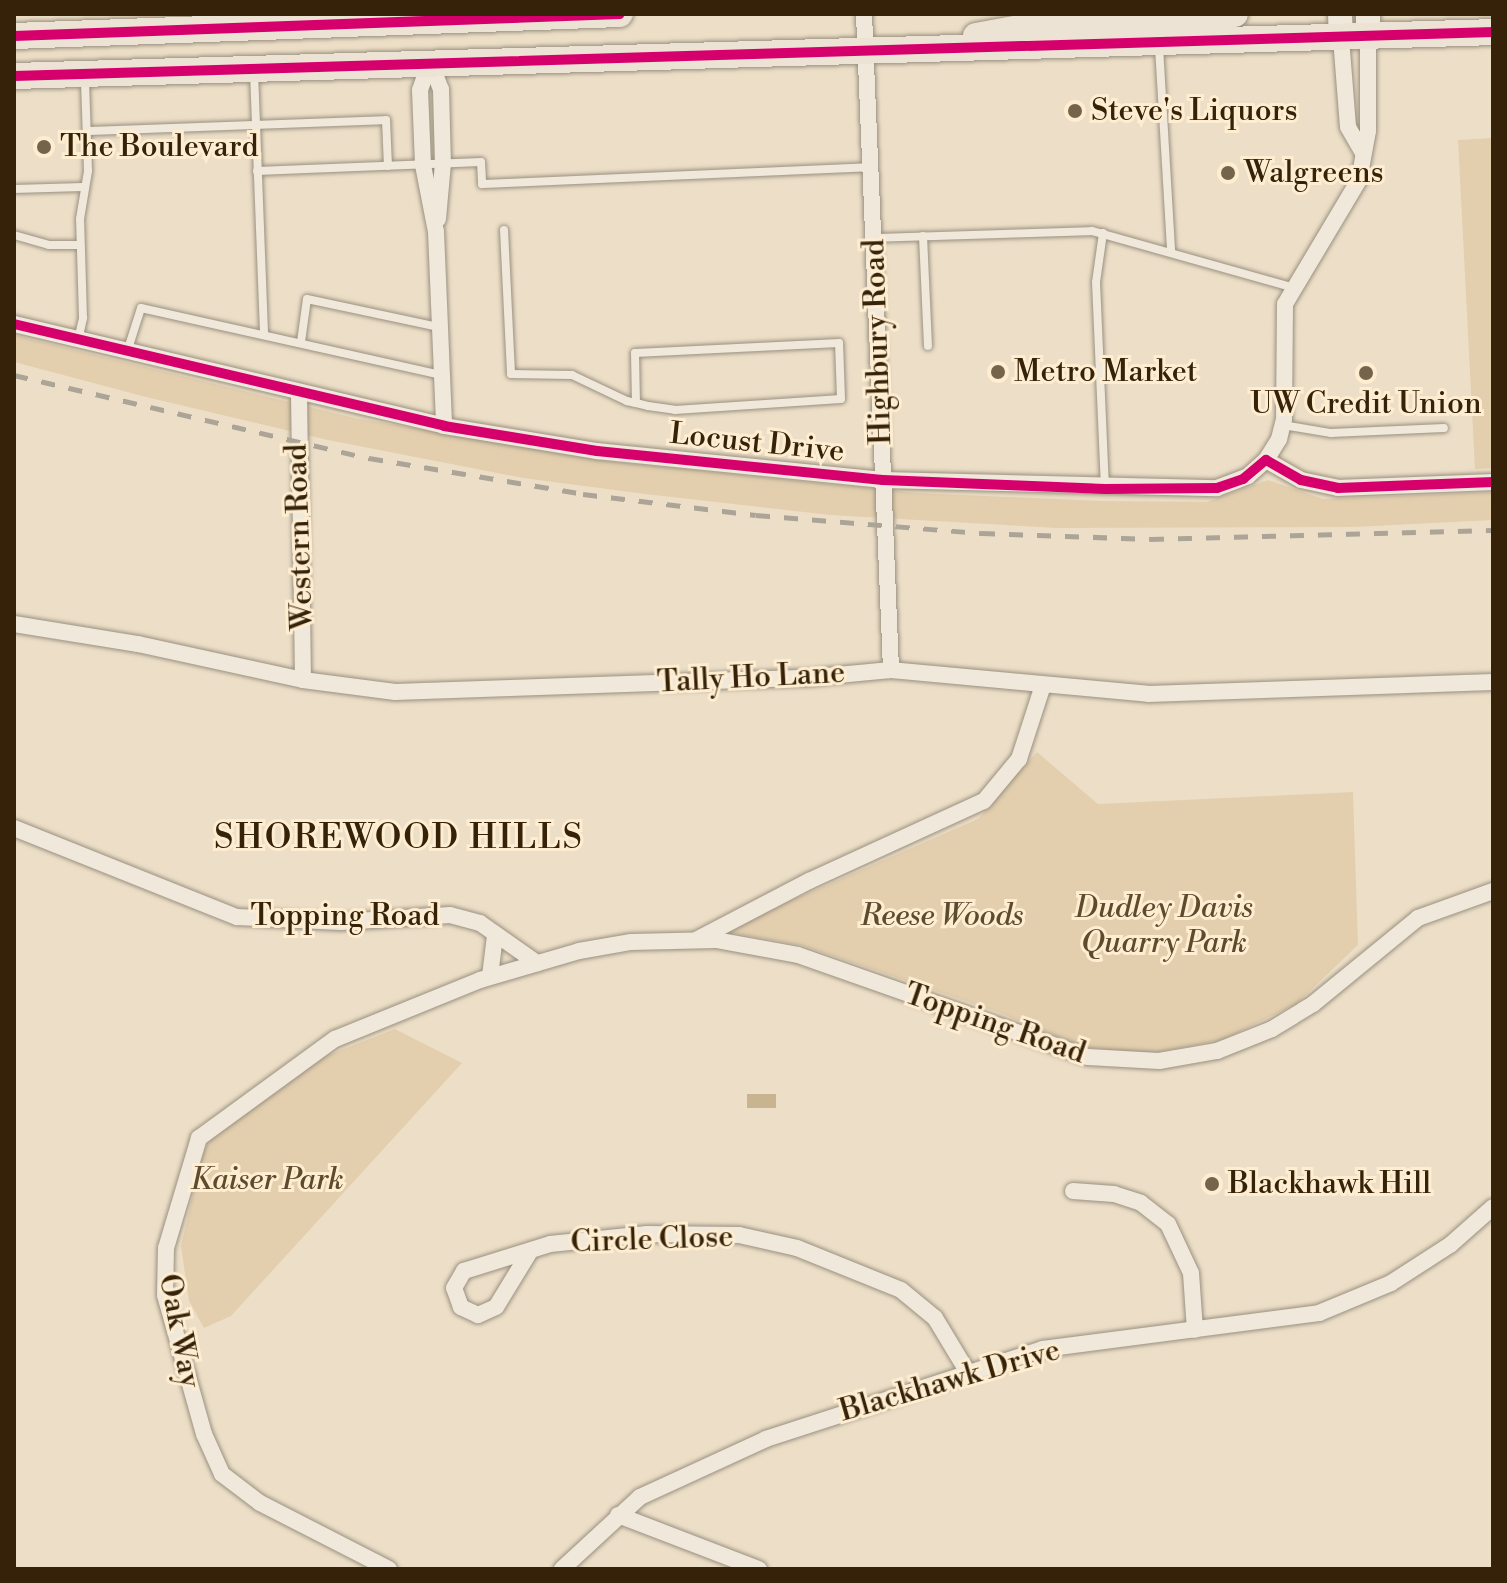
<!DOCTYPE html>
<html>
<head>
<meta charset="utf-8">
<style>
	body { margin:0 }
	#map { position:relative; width:1507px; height:1583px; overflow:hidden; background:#eddfc7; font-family:"Libre Bodoni",serif }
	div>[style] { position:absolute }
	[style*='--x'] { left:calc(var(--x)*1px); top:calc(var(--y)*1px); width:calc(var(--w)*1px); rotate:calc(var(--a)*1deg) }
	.green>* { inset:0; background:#e3cfae }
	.water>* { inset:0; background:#c9b492; transform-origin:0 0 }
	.roads { filter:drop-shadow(0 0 2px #9a9080) drop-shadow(0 0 2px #9a9080) }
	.service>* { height:8px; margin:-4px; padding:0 4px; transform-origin:4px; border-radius:4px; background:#efe8db }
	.minor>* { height:16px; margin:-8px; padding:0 8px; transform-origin:8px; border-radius:8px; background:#efe8db }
	.secondary>* { height:24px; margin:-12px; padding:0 12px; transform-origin:12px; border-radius:12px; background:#efe8db }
	.primary>* { height:26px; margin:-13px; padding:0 13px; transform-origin:13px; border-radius:13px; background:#ece3d5 }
	.rail>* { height:5px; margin-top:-2.5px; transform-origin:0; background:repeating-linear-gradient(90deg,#aba497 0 14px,transparent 0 28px) }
	.cycleway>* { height:10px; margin:-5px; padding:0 5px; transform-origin:5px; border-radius:5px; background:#d6006c }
	.dots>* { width:22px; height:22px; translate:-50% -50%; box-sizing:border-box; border:4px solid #feedd0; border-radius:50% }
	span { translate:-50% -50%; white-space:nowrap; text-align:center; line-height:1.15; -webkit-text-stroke:6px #feedd0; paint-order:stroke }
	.poi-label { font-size:30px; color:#352209 }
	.left { translate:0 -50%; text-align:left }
	.street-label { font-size:30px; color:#352209 }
	.park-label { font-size:30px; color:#5e4a2d; font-style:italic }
	.quarter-label { font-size:34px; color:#352209; letter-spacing:2px }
	.frame { position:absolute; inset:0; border:16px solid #352209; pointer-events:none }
</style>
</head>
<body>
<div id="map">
	<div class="green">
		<i style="clip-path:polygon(1493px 138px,1493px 468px,1475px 469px,1458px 140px)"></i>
		<i style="clip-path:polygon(14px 335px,355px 418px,604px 461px,917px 493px,1101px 501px,1207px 502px,1268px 480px,1323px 499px,1493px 492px,1493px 520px,1355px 527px,1056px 528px,830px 515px,645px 494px,523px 478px,328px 440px,146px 397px,14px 362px)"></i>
		<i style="clip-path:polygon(1037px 752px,1098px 804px,1353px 792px,1358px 945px,1296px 1004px,1222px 1040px,1148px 1054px,1084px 1047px,995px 1011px,801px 945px,721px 931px,978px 819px)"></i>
		<i style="clip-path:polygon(395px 1029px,462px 1063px,231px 1316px,204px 1328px,189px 1301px,181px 1246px,202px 1155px,211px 1139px,321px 1058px)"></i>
	</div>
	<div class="water">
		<i style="left:747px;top:1094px;width:29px;height:14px"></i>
	</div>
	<div class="roads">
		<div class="service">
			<i style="--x:1159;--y:47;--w:205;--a:86.6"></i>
			<i style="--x:254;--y:72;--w:263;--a:87.8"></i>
			<i style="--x:87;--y:131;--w:299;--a:-2.1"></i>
			<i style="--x:386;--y:120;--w:46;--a:87.5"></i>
			<i style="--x:257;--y:171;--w:224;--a:-2.3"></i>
			<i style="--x:481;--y:162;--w:22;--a:87"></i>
			<i style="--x:482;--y:184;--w:388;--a:-2.5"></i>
			<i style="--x:14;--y:189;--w:69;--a:-1.7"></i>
			<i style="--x:504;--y:230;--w:144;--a:87.2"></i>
			<i style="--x:511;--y:374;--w:61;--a:0.9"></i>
			<i style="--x:572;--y:375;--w:61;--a:25.3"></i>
			<i style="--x:627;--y:401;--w:9;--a:13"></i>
			<i style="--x:636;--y:403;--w:12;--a:14"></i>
			<i style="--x:648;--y:406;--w:27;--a:8"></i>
			<i style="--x:675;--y:410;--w:166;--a:-3.8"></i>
			<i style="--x:841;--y:399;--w:56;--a:-92"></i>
			<i style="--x:839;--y:343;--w:204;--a:177.2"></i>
			<i style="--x:635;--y:353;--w:50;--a:88.9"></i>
			<i style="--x:1103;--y:233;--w:49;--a:98.1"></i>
			<i style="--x:1096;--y:282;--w:206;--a:87.5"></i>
			<i style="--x:14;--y:235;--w:36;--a:16"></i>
			<i style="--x:49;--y:245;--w:31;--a:0"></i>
			<i style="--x:923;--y:236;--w:110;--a:87.4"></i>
			<i style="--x:874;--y:238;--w:218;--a:-1.8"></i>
			<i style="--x:1092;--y:231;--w:207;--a:15.7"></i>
			<i style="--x:78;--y:340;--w:23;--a:-77"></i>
			<i style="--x:83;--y:318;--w:99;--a:-91.7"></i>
			<i style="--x:80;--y:219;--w:49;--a:-80.5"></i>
			<i style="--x:88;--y:171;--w:92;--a:-91.9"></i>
			<i style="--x:301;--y:342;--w:43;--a:-82.1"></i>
			<i style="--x:307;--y:299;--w:135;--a:12"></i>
			<i style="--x:127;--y:352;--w:46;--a:-72.3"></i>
			<i style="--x:141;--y:308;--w:307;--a:12.6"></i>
			<i style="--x:1283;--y:425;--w:49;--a:9.5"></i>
			<i style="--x:1331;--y:433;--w:113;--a:-2.5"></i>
		</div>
		<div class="minor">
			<i style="--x:864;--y:14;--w:657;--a:87.64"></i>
			<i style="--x:1341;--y:38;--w:89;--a:85.5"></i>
			<i style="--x:1348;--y:127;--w:30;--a:60"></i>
			<i style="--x:430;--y:61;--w:31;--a:109"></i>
			<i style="--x:420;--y:90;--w:75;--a:87.7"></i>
			<i style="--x:423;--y:165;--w:68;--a:79"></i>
			<i style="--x:436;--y:232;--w:194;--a:87.6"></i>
			<i style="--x:430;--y:61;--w:30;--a:69"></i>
			<i style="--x:441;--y:89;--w:74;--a:88.5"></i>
			<i style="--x:443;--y:163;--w:56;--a:95.1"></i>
			<i style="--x:14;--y:324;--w:442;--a:13.3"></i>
			<i style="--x:444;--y:426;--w:155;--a:9.3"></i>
			<i style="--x:597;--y:451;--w:287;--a:5.8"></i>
			<i style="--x:883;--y:480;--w:334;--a:1.4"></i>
			<i style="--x:1217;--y:488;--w:33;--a:-21"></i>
			<i style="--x:1248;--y:476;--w:24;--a:-42"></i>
			<i style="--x:1266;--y:460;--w:25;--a:-58"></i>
			<i style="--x:1279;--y:439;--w:21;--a:-76"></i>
			<i style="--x:1284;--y:419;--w:115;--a:-89.5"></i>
			<i style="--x:1285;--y:304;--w:144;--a:-59.2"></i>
			<i style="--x:1359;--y:180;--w:50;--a:-79.6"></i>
			<i style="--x:1368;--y:131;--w:94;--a:-90"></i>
			<i style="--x:299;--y:394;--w:286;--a:89.2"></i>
			<i style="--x:1266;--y:460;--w:40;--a:29.7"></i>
			<i style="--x:1301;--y:480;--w:38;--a:12"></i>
			<i style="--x:1338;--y:488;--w:155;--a:-2.2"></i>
			<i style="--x:14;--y:624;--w:126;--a:9.2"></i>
			<i style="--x:138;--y:644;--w:169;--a:12.3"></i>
			<i style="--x:303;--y:680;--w:93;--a:7.4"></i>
			<i style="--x:395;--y:692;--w:411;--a:-2"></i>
			<i style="--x:806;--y:678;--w:85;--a:-5.4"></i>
			<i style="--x:891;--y:670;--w:258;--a:5.3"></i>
			<i style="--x:1148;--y:694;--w:345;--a:-2"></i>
			<i style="--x:14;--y:828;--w:240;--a:21.8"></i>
			<i style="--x:237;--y:917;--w:104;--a:2.8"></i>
			<i style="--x:341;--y:922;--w:109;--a:-3.7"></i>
			<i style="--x:450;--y:915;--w:31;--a:15"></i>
			<i style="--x:480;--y:923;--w:70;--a:35.1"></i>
			<i style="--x:698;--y:939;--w:125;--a:-27.6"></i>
			<i style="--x:809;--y:881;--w:192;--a:-24.6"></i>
			<i style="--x:984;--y:801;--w:55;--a:-50.2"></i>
			<i style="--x:1019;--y:759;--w:78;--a:-72"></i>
			<i style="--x:490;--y:976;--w:40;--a:-82.9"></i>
			<i style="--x:1073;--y:1191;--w:41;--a:4.2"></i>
			<i style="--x:1114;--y:1194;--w:28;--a:18"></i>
			<i style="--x:1141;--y:1203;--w:34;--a:38"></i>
			<i style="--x:1168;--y:1224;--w:54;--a:64.9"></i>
			<i style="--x:1191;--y:1273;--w:57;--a:86"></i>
			<i style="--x:529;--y:1253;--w:63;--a:121.4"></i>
			<i style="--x:496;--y:1307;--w:20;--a:156"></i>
			<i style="--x:478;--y:1315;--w:19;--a:-155"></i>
			<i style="--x:461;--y:1307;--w:20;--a:-110"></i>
			<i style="--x:454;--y:1288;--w:20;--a:-60"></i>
			<i style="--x:464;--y:1271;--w:90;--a:-17.4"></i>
			<i style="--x:550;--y:1244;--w:98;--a:-5.9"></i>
			<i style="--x:647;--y:1234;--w:92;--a:0.6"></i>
			<i style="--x:739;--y:1235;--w:59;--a:12.6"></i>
			<i style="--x:797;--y:1248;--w:112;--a:22"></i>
			<i style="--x:901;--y:1290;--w:44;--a:39.5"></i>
			<i style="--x:935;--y:1318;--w:62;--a:58.9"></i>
			<i style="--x:618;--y:1515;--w:151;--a:21"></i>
			<i style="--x:389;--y:1569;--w:145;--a:-152.9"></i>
			<i style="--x:260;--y:1503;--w:48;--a:-142.7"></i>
			<i style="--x:222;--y:1474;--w:44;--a:-114.2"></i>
			<i style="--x:204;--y:1434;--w:144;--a:-105.7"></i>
			<i style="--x:165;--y:1295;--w:47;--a:-88.8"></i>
			<i style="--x:166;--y:1248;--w:115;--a:-73.3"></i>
			<i style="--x:199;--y:1138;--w:168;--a:-36.1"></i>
			<i style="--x:335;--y:1039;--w:157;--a:-22.1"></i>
			<i style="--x:480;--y:980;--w:103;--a:-16.3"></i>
			<i style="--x:579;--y:951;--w:53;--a:-9.8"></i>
			<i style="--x:631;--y:942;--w:85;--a:-1.3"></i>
			<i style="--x:716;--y:940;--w:83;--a:10.4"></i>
			<i style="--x:798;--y:955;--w:307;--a:19.4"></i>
			<i style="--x:1088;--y:1057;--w:71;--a:3.2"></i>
			<i style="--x:1159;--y:1061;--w:59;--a:-9.8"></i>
			<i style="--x:1217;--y:1051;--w:59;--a:-21.8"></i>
			<i style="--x:1272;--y:1029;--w:48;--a:-31.4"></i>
			<i style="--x:1313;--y:1004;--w:136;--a:-39.3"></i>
			<i style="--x:1418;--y:918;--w:80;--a:-19.8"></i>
			<i style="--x:562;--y:1569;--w:106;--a:-42.7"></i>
			<i style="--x:640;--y:1497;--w:139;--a:-24.7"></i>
			<i style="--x:766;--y:1439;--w:291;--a:-18"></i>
			<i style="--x:1043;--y:1349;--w:278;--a:-7.4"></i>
			<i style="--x:1319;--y:1313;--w:78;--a:-22.6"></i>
			<i style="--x:1391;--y:1283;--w:70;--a:-32.8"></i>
			<i style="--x:1450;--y:1245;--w:57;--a:-41.5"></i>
		</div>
		<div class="secondary">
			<i style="--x:1340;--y:14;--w:24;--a:88"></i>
			<i style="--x:1368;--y:14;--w:23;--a:90"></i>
		</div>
		<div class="primary">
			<i style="--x:14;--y:36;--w:606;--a:-2.08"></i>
			<i style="--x:976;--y:36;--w:77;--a:-10.4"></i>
			<i style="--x:1052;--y:22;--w:183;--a:-2.5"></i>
			<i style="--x:14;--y:76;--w:1480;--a:-1.7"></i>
		</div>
	</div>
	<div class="rail">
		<i style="--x:14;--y:375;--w:365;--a:13.2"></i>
		<i style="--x:369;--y:458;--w:217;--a:9.5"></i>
		<i style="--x:583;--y:494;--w:174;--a:6.9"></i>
		<i style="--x:756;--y:515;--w:226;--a:4.6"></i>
		<i style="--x:981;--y:533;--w:169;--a:2"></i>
		<i style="--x:1150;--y:539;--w:343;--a:-1.5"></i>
	</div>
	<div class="cycleway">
		<i style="--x:14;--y:36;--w:606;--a:-2.08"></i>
		<i style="--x:14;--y:76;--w:1480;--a:-1.7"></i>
		<i style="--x:14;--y:324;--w:442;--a:13.3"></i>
		<i style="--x:444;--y:426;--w:155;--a:9.3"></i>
		<i style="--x:597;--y:451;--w:287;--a:5.8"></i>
		<i style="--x:883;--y:480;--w:222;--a:2.3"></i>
		<i style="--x:1105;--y:489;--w:112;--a:-0.5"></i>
		<i style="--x:1217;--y:488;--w:28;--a:-19"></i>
		<i style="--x:1243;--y:479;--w:30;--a:-40"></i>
		<i style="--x:1266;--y:460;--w:40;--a:29.7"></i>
		<i style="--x:1301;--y:480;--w:38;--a:12"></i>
		<i style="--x:1338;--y:488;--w:155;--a:-2.2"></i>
	</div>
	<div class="dots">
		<i style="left:1075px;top:111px;background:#75644c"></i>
		<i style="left:44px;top:147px;background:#75644c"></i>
		<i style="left:1228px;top:173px;background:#75644c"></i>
		<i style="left:998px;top:372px;background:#75644c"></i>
		<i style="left:1366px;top:373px;background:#75644c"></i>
		<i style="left:1212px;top:1184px;background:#75644c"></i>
	</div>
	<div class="poi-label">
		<span class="left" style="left:1091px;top:111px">Steve's Liquors</span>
		<span class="left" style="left:60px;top:147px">The Boulevard</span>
		<span class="left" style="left:1244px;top:173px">Walgreens</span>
		<span class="left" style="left:1014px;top:372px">Metro Market</span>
		<span style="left:1366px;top:404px">UW Credit Union</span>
		<span class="left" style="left:1228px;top:1184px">Blackhawk Hill</span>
	</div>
	<div class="street-label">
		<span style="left:878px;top:342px;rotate:-92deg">Highbury Road</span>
		<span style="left:757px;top:443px;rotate:6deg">Locust Drive</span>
		<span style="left:300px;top:537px;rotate:-92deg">Western Road</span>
		<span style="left:751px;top:678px;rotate:-3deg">Tally Ho Lane</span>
		<span style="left:345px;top:916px">Topping Road</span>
		<span style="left:995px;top:1024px;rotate:19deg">Topping Road</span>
		<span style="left:652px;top:1240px;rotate:-2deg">Circle Close</span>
		<span style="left:179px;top:1331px;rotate:79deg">Oak Way</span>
		<span style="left:950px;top:1381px;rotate:-16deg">Blackhawk Drive</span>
	</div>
	<div class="park-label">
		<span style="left:1164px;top:925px">Dudley Davis<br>Quarry Park</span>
		<span style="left:942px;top:916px">Reese Woods</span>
		<span style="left:267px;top:1180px">Kaiser Park</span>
	</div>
	<div class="quarter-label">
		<span style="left:399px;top:839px">SHOREWOOD HILLS</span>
	</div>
	<div class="frame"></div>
</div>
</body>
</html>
